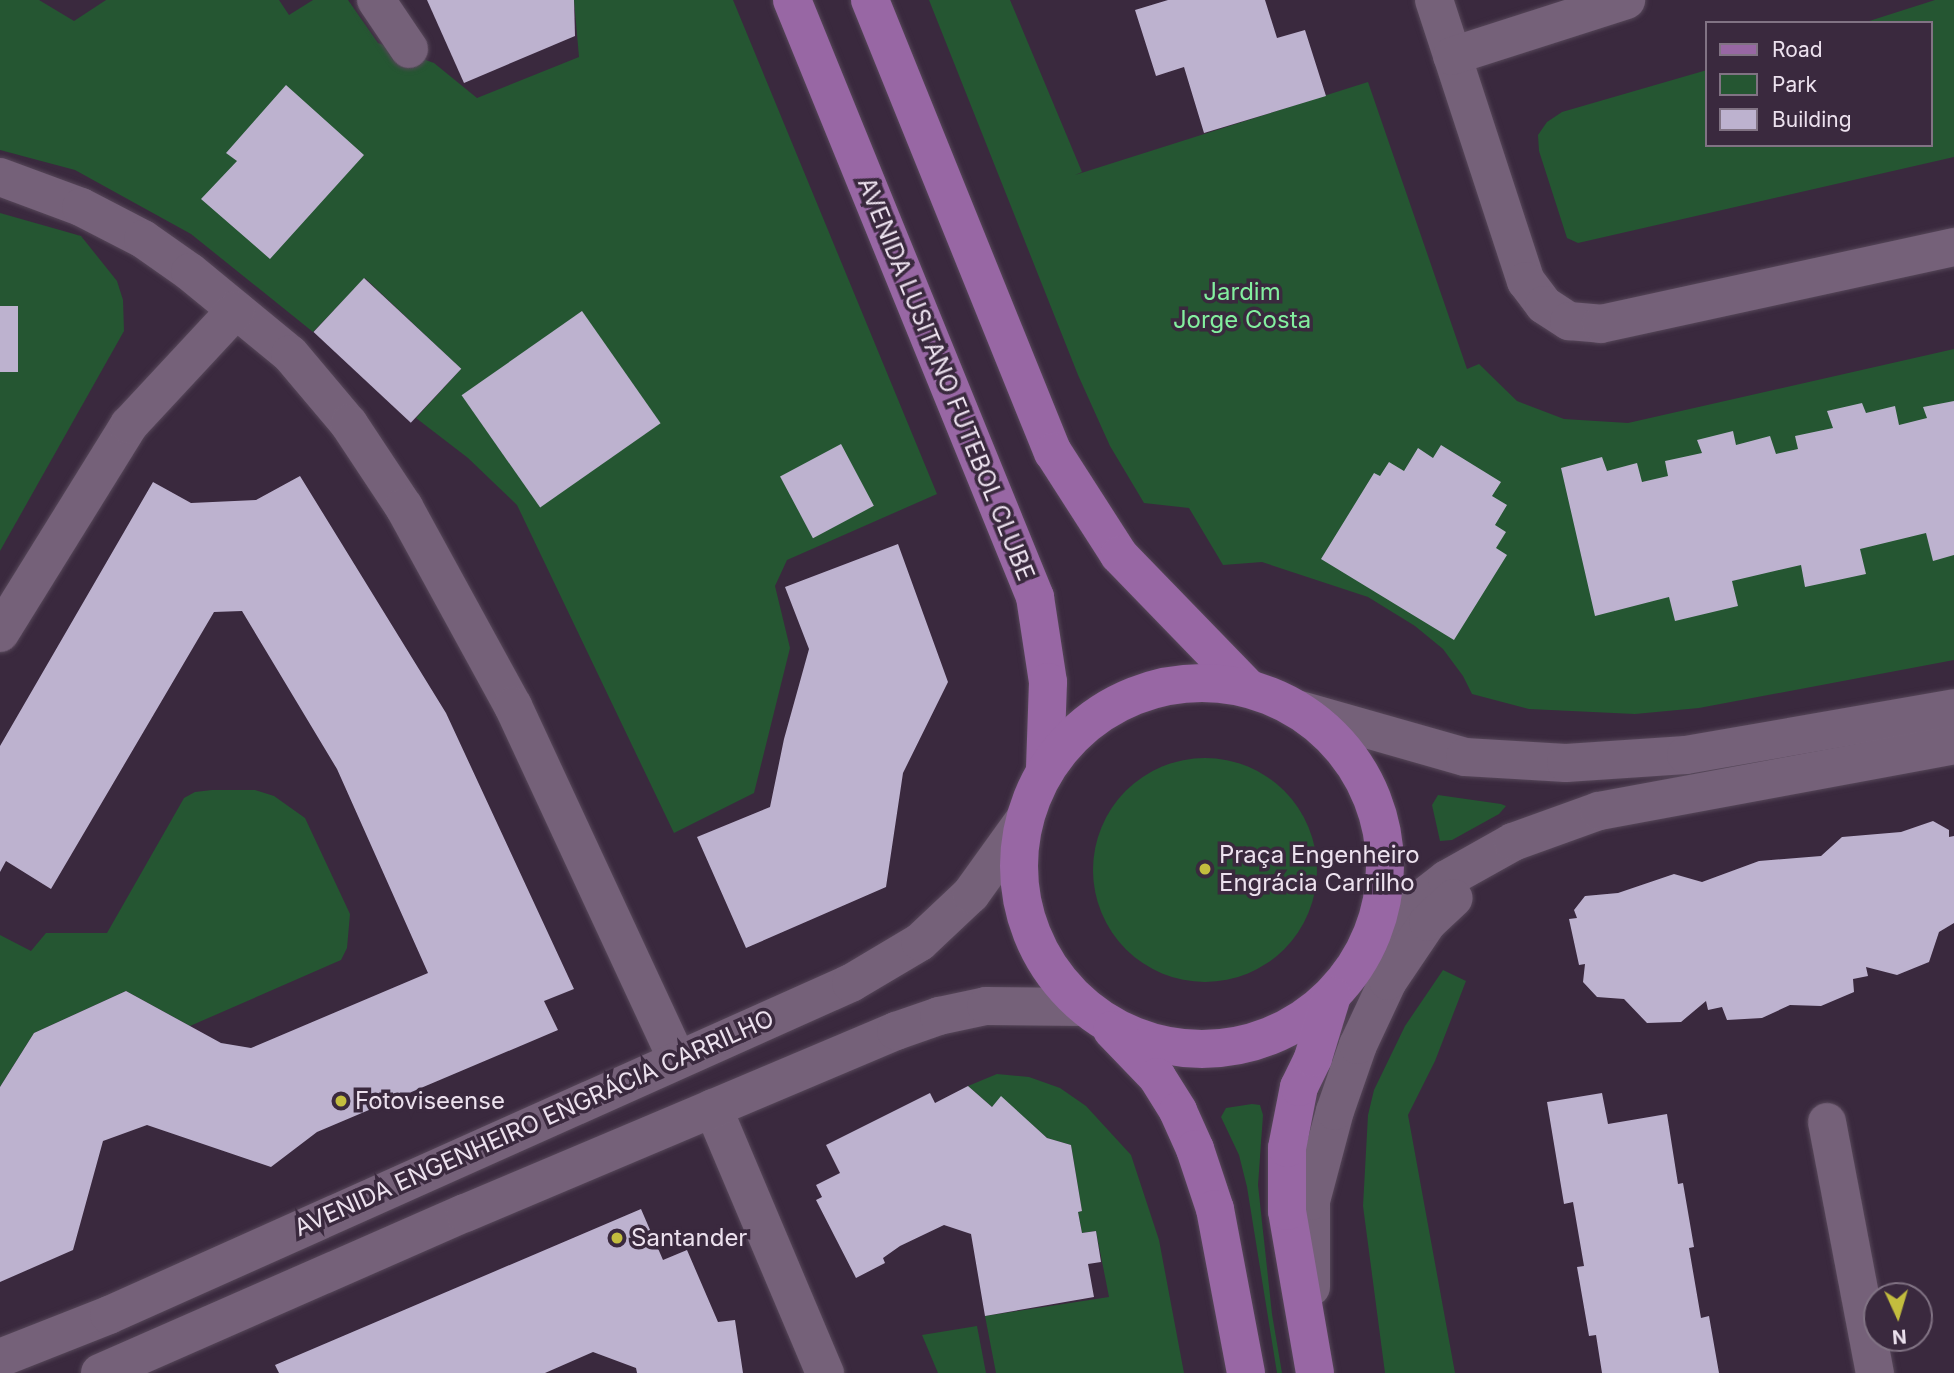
<!DOCTYPE html>
<html>
<head>
<meta charset="utf-8">
<style>
	body { margin:0 }
	#map { position:relative; width:1954px; height:1373px; overflow:hidden; background:#3a293e; font-family:Inter,sans-serif }
	div>[style] { position:absolute }
	[style*='--x'] { left:calc(var(--x)*1px); top:calc(var(--y)*1px); width:calc(var(--w)*1px); rotate:calc(var(--a)*1deg) }
	.green>* { inset:0; background:#255632 }
	.round { border-radius:50% }
	.building>* { inset:0; background:#bdb2cf; transform-origin:0 0 }
	.roads { filter:drop-shadow(0 0 2px #564759) drop-shadow(0 0 2px #564759) }
	.minor>* { height:38px; margin:-19px; padding:0 19px; transform-origin:19px; border-radius:19px; background:#756179 }
	.tertiary>* { height:38px; margin:-19px; padding:0 19px; transform-origin:19px; border-radius:19px; background:#756179 }
	.secondary>* { height:38px; margin:-19px; padding:0 19px; transform-origin:19px; border-radius:19px; background:#756179 }
	.primary>* { height:38px; margin:-19px; padding:0 19px; transform-origin:19px; border-radius:19px; background:#9867a4 }
	.primary>.ring { margin:-19px; padding:0; box-sizing:content-box; background:none; border:38px solid #9867a4; border-radius:50% }
	.dots>* { width:19px; height:19px; translate:-50% -50%; box-sizing:border-box; border:4px solid #3a293e; border-radius:50% }
	span { translate:-50% -50%; white-space:nowrap; text-align:center; line-height:1.15; -webkit-text-stroke:7px #3a293e; paint-order:stroke }
	.park-label { font-size:24px; color:#83ef9f }
	.street-label { font-size:24px; color:#ece1ee }
	.poi-label { font-size:24px; color:#ece1ee }
	.left { translate:0 -50%; text-align:left }
	.legend { position:absolute; left:1705px; top:21px; width:228px; height:126px; box-sizing:border-box; background:#3a293e; border:2px solid #817384; margin:0; padding:9px 12px; list-style:none; font-size:21px; color:#ece1ee }
	.legend li { display:flex; align-items:center; gap:14px; height:35px }
	.legend b { width:35px; border:2px solid #817384 }
	.north { position:absolute; left:1863px; top:1282px; width:70px; height:70px; box-sizing:border-box; background:#3a293e; border:2px solid #817384; border-radius:50%; rotate:176deg; font-size:19px; font-weight:700; line-height:28px; text-align:center; color:#ece1ee }
	.north::after { content:''; display:block; margin:auto; width:24px; height:32px; background:#c3bd3e; clip-path:polygon(50% 0,100% 100%,50% 72%,0 100%) }
</style>
</head>
<body>
<div id="map">
	<div class="green">
		<i style="clip-path:polygon(0 0,39px 0,74px 21px,106px 0,279px 0,289px 15px,313px 0,348px 0,378px 43px,434px 63px,477px 98px,579px 57px,574px 0,733px 0,937px 494px,787px 560px,775px 586px,790px 648px,754px 793px,674px 833px,517px 505px,468px 458px,416px 418px,461px 369px,365px 278px,313px 332px,191px 234px,75px 170px,0 150px)"></i>
		<i style="clip-path:polygon(929px 0,1010px 0,1082px 172px,1075px 175px,1368px 82px,1467px 369px,1479px 364px,1517px 401px,1564px 419px,1628px 423px,1954px 349px,1954px 660px,1699px 708px,1635px 714px,1529px 709px,1472px 694px,1463px 676px,1443px 649px,1415px 626px,1368px 597px,1262px 562px,1223px 565px,1189px 508px,1144px 503px,1110px 446px,1078px 375px)"></i>
		<i style="clip-path:polygon(1935px 0,1954px 0,1954px 157px,1578px 243px,1567px 238px,1539px 151px,1538px 135px,1547px 122px,1562px 112px,1707px 70px,1707px 145px,1931px 145px,1931px 23px,1863px 23px)"></i>
		<i style="clip-path:polygon(0 213px,81px 236px,117px 281px,123px 300px,124px 331px,0 551px)"></i>
		<i class="round" style="left:1093px;top:758px;width:224px;height:224px"></i>
		<i style="clip-path:polygon(212px 790px,255px 790px,274px 796px,305px 818px,350px 914px,347px 948px,341px 960px,190px 1026px,126px 991px,34px 1033px,0 1087px,0 935px,31px 951px,46px 933px,107px 933px,184px 798px,195px 792px)"></i>
		<i style="clip-path:polygon(1438px 795px,1501px 804px,1506px 806px,1499px 814px,1452px 840px,1440px 841px,1432px 805px)"></i>
		<i style="clip-path:polygon(1443px 970px,1466px 981px,1435px 1061px,1408px 1115px,1455px 1373px,1385px 1373px,1363px 1206px,1368px 1115px,1374px 1090px,1405px 1026px)"></i>
		<i style="clip-path:polygon(997px 1074px,1029px 1077px,1060px 1088px,1086px 1106px,1131px 1155px,1159px 1240px,1184px 1373px,996px 1373px,985px 1316px,1109px 1297px,1096px 1231px,1082px 1233px,1078px 1212px,1082px 1211px,1071px 1145px,1047px 1138px,1001px 1097px,992px 1107px,968px 1086px)"></i>
		<i style="clip-path:polygon(1252px 1104px,1260px 1105px,1263px 1115px,1258px 1185px,1272px 1314px,1282px 1373px,1277px 1373px,1247px 1187px,1239px 1155px,1221px 1117px,1226px 1108px)"></i>
		<i style="clip-path:polygon(977px 1326px,986px 1373px,938px 1373px,922px 1335px)"></i>
	</div>
	<div class="building">
		<i style="clip-path:polygon(427px 0,574px 0,575px 36px,464px 83px)"></i>
		<i style="clip-path:polygon(1168px 0,1265px 0,1277px 38px,1305px 30px,1326px 96px,1204px 133px,1184px 67px,1156px 76px,1135px 10px)"></i>
		<i style="clip-path:polygon(286px 85px,364px 155px,270px 259px,201px 199px,237px 161px,226px 153px)"></i>
		<i style="left:364px;top:278px;width:133px;height:74px;rotate:43deg"></i>
		<i style="left:0;top:306px;width:18px;height:66px"></i>
		<i style="left:582px;top:311px;width:137px;height:147px;rotate:55deg"></i>
		<i style="clip-path:polygon(1954px 401px,1954px 555px,1933px 561px,1926px 533px,1860px 549px,1866px 574px,1805px 587px,1801px 565px,1732px 581px,1738px 606px,1675px 621px,1669px 597px,1595px 616px,1561px 468px,1602px 457px,1607px 471px,1637px 463px,1642px 482px,1668px 476px,1665px 461px,1702px 453px,1697px 440px,1733px 431px,1736px 445px,1770px 436px,1776px 454px,1798px 449px,1795px 436px,1833px 428px,1827px 411px,1862px 403px,1866px 413px,1895px 406px,1899px 425px,1927px 418px,1923px 407px)"></i>
		<i style="left:841px;top:444px;width:70px;height:69px;rotate:62deg"></i>
		<i style="clip-path:polygon(1441px 445px,1501px 482px,1492px 496px,1507px 505px,1495px 525px,1506px 532px,1496px 548px,1507px 555px,1454px 640px,1321px 559px,1374px 473px,1380px 476px,1389px 462px,1404px 471px,1418px 448px,1433px 458px)"></i>
		<i style="clip-path:polygon(300px 476px,446px 713px,574px 989px,544px 1001px,558px 1030px,317px 1132px,271px 1167px,147px 1125px,103px 1141px,73px 1250px,0 1282px,0 1087px,34px 1033px,126px 991px,221px 1043px,251px 1048px,428px 973px,337px 769px,242px 611px,214px 612px,51px 889px,6px 861px,0 872px,0 746px,153px 482px,191px 503px,256px 500px)"></i>
		<i style="clip-path:polygon(898px 544px,948px 682px,903px 773px,886px 887px,746px 948px,697px 837px,770px 807px,784px 739px,809px 649px,785px 587px)"></i>
		<i style="clip-path:polygon(1933px 821px,1949px 830px,1949px 837px,1954px 836px,1954px 923px,1939px 932px,1929px 962px,1897px 975px,1866px 967px,1868px 976px,1853px 979px,1854px 992px,1821px 1006px,1790px 1005px,1762px 1018px,1727px 1020px,1722px 1007px,1708px 1010px,1706px 1001px,1681px 1022px,1647px 1023px,1624px 999px,1597px 997px,1583px 982px,1585px 964px,1579px 965px,1569px 919px,1577px 918px,1574px 910px,1585px 896px,1618px 893px,1674px 874px,1702px 882px,1759px 861px,1821px 856px,1842px 837px,1901px 832px)"></i>
		<i style="clip-path:polygon(968px 1086px,992px 1107px,1001px 1096px,1047px 1138px,1071px 1145px,1082px 1211px,1078px 1212px,1082px 1233px,1096px 1231px,1101px 1262px,1088px 1264px,1094px 1297px,985px 1316px,971px 1234px,944px 1225px,900px 1246px,883px 1258px,885px 1263px,856px 1278px,816px 1200px,822px 1197px,816px 1185px,840px 1173px,826px 1145px,930px 1093px,935px 1103px)"></i>
		<i style="clip-path:polygon(1602px 1093px,1608px 1124px,1667px 1114px,1678px 1184px,1683px 1183px,1694px 1247px,1689px 1248px,1701px 1318px,1709px 1316px,1719px 1373px,1602px 1373px,1596px 1335px,1589px 1336px,1577px 1267px,1584px 1266px,1573px 1202px,1564px 1204px,1547px 1102px)"></i>
		<i style="clip-path:polygon(641px 1209px,663px 1260px,687px 1250px,718px 1322px,735px 1320px,743px 1373px,637px 1373px,636px 1368px,593px 1352px,545px 1373px,279px 1373px,275px 1365px)"></i>
	</div>
	<div class="roads">
		<div class="minor">
			<i style="--x:376;--y:0;--w:59;--a:56"></i>
			<i style="--x:1434;--y:0;--w:296;--a:71.9"></i>
			<i style="--x:1526;--y:281;--w:30;--a:53"></i>
			<i style="--x:1544;--y:305;--w:30;--a:33"></i>
			<i style="--x:1569;--y:321;--w:32;--a:5"></i>
			<i style="--x:1601;--y:324;--w:361;--a:-12.3"></i>
			<i style="--x:1452;--y:56;--w:183;--a:-17.8"></i>
			<i style="--x:0;--y:177;--w:86;--a:20.3"></i>
			<i style="--x:81;--y:207;--w:70;--a:27.3"></i>
			<i style="--x:143;--y:239;--w:57;--a:35.1"></i>
			<i style="--x:190;--y:272;--w:129;--a:39.4"></i>
			<i style="--x:290;--y:354;--w:92;--a:49.9"></i>
			<i style="--x:349;--y:424;--w:100;--a:56.5"></i>
			<i style="--x:404;--y:507;--w:227;--a:61.3"></i>
			<i style="--x:513;--y:706;--w:390;--a:65.1"></i>
			<i style="--x:0;--y:633;--w:245;--a:-58.2"></i>
			<i style="--x:129;--y:425;--w:157;--a:-47.1"></i>
			<i style="--x:713;--y:1108;--w:288;--a:67.1"></i>
			<i style="--x:1827;--y:1122;--w:256;--a:79.2"></i>
		</div>
		<div class="tertiary">
			<i style="--x:1300;--y:710;--w:172;--a:15.9"></i>
			<i style="--x:1465;--y:757;--w:101;--a:3.4"></i>
			<i style="--x:1566;--y:763;--w:120;--a:-3.8"></i>
			<i style="--x:1686;--y:755;--w:272;--a:-9.9"></i>
			<i style="--x:1362;--y:957;--w:54;--a:-48"></i>
			<i style="--x:1398;--y:917;--w:62;--a:-37.8"></i>
			<i style="--x:1447;--y:879;--w:76;--a:-29.3"></i>
			<i style="--x:1513;--y:842;--w:91;--a:-19.8"></i>
			<i style="--x:1599;--y:811;--w:361;--a:-10.5"></i>
			<i style="--x:1311;--y:1287;--w:86;--a:-90"></i>
			<i style="--x:1311;--y:1201;--w:93;--a:-75.1"></i>
			<i style="--x:1335;--y:1111;--w:70;--a:-70.8"></i>
			<i style="--x:1358;--y:1045;--w:71;--a:-64.9"></i>
			<i style="--x:1388;--y:981;--w:71;--a:-55.9"></i>
			<i style="--x:1428;--y:922;--w:35;--a:-43"></i>
		</div>
		<div class="secondary">
			<i style="--x:0;--y:1358;--w:117;--a:-21.5"></i>
			<i style="--x:109;--y:1315;--w:813;--a:-24.11"></i>
			<i style="--x:851;--y:983;--w:80;--a:-30.7"></i>
			<i style="--x:920;--y:942;--w:70;--a:-43.3"></i>
			<i style="--x:971;--y:894;--w:87;--a:-54.3"></i>
			<i style="--x:100;--y:1373;--w:399;--a:-23.7"></i>
			<i style="--x:465;--y:1213;--w:468;--a:-22.9"></i>
			<i style="--x:896;--y:1031;--w:46;--a:-19.2"></i>
			<i style="--x:939;--y:1016;--w:48;--a:-12"></i>
			<i style="--x:986;--y:1006;--w:99;--a:0.6"></i>
		</div>
		<div class="primary">
			<i style="--x:792;--y:0;--w:645;--a:67.85"></i>
			<i style="--x:1035;--y:597;--w:86;--a:81.3"></i>
			<i style="--x:1048;--y:682;--w:87;--a:92"></i>
			<i style="--x:870;--y:0;--w:488;--a:68"></i>
			<i style="--x:1053;--y:452;--w:122;--a:57.3"></i>
			<i style="--x:1119;--y:555;--w:184;--a:45.9"></i>
			<i class="ring" style="left:1019px;top:683px;width:328px;height:328px"></i>
			<i style="--x:1112;--y:1030;--w:65;--a:46.2"></i>
			<i style="--x:1157;--y:1077;--w:40;--a:58"></i>
			<i style="--x:1178;--y:1111;--w:42;--a:65.9"></i>
			<i style="--x:1195;--y:1149;--w:63;--a:71.6"></i>
			<i style="--x:1215;--y:1209;--w:167;--a:79.3"></i>
			<i style="--x:1315;--y:1373;--w:164;--a:-99.8"></i>
			<i style="--x:1287;--y:1211;--w:63;--a:-90"></i>
			<i style="--x:1287;--y:1148;--w:62;--a:-78.9"></i>
			<i style="--x:1299;--y:1087;--w:32;--a:-64"></i>
			<i style="--x:1313;--y:1058;--w:65;--a:-73"></i>
		</div>
	</div>
	<div class="dots">
		<i style="left:1205px;top:869px;background:#c3bd3e"></i>
		<i style="left:341px;top:1101px;background:#c3bd3e"></i>
		<i style="left:617px;top:1238px;background:#c3bd3e"></i>
	</div>
	<div class="park-label">
		<span style="left:1242px;top:306px">Jardim<br>Jorge Costa</span>
	</div>
	<div class="street-label">
		<span style="left:946px;top:379px;rotate:68deg">AVENIDA LUSITANO FUTEBOL CLUBE</span>
		<span style="left:534px;top:1123px;rotate:-24deg">AVENIDA ENGENHEIRO ENGRÁCIA CARRILHO</span>
	</div>
	<div class="poi-label">
		<span class="left" style="left:1219px;top:869px">Praça Engenheiro<br>Engrácia Carrilho</span>
		<span class="left" style="left:355px;top:1101px">Fotoviseense</span>
		<span class="left" style="left:631px;top:1238px">Santander</span>
	</div>
	<ul class="legend">
	<li><b style="height:9px;background:#9867a4"></b>Road</li>
	<li><b style="height:19px;background:#255632"></b>Park</li>
	<li><b style="height:19px;background:#bdb2cf"></b>Building</li>
	</ul>
	<div class="north">N</div>
</div>
</body>
</html>
